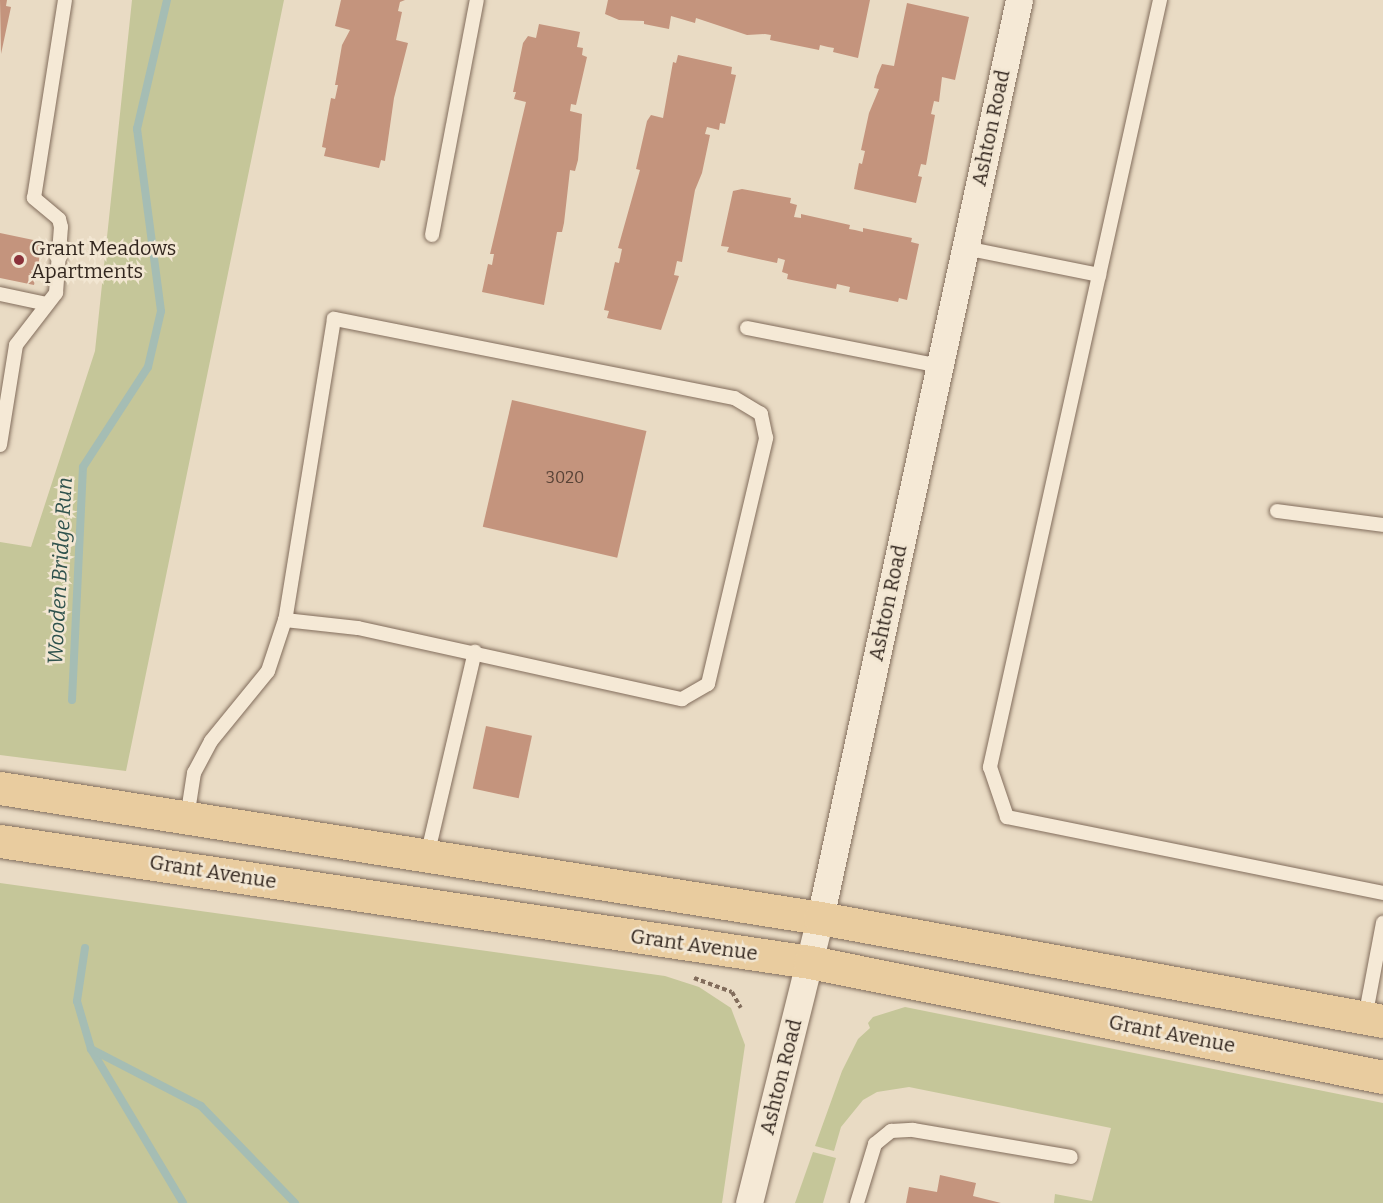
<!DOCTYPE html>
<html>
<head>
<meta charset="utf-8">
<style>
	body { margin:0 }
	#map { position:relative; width:1383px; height:1203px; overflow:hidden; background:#e9dbc4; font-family:Bitter,serif }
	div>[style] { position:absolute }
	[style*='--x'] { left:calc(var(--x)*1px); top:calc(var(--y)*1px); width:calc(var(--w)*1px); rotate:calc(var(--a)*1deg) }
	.green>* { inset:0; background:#c5c699 }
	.stream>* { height:8px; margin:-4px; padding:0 4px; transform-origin:4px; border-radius:4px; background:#a5bdb4 }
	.building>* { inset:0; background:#c4947d; transform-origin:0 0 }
	.path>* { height:4px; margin-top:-2px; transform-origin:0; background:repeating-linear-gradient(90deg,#826d5c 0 4.5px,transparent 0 7.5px) }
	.roads { filter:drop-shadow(0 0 2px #826d5c) drop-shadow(0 0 2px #826d5c) }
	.service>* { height:14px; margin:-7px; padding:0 7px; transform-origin:7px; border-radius:7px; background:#f5e9d6 }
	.minor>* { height:27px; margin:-13.5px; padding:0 13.5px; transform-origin:13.5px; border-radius:13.5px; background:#f5e9d6 }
	.primary>* { height:33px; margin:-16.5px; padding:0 16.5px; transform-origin:16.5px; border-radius:16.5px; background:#e9cc9f }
	.dots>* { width:16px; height:16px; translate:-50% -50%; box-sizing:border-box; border:3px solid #f2e6d2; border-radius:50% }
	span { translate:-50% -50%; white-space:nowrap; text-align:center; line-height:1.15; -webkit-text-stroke:5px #f2e6d2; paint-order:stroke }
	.number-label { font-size:16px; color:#574236 }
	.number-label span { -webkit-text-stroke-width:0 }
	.street-label { font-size:20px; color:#33271f }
	.poi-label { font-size:20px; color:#33271f }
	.left { translate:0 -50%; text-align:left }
	.water-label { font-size:21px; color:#2f524d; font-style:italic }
</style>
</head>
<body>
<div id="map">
	<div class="green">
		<i style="clip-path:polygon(132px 0,284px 0,126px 771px,0 755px,0 542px,31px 547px,95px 351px)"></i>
		<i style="clip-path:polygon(0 883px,665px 976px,699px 987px,731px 1008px,745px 1045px,722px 1203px,0 1203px)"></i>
		<i style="clip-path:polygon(905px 1007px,1383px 1103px,1383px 1203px,1054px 1203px,1055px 1194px,1092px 1201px,1111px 1128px,909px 1087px,877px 1092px,863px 1100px,841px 1127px,834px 1151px,815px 1146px,842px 1071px,858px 1039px,870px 1028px,868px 1023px,873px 1017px)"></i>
		<i style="clip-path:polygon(813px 1152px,836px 1158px,823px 1203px,795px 1203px)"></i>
	</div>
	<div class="stream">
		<i style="--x:72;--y:700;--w:233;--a:-87.3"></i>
		<i style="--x:83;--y:467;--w:119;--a:-57"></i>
		<i style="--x:148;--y:367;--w:57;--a:-76.9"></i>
		<i style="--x:161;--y:311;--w:184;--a:-97.5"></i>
		<i style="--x:137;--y:129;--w:132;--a:-76.9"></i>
		<i style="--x:85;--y:948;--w:54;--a:98.6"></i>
		<i style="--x:77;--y:1001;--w:50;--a:73.7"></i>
		<i style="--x:91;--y:1049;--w:179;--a:59.1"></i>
		<i style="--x:91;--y:1049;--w:124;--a:27.4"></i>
		<i style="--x:201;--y:1106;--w:135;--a:45.9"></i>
	</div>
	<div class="building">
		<i style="clip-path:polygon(0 0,7px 0,6px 6px,11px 7px,1px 54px)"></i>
		<i style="clip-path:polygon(341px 0,405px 0,400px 2px,398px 11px,402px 12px,396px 40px,408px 43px,394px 98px,385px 161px,381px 160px,379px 168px,324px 156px,326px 148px,322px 147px,331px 98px,335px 99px,338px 85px,335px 85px,342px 45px,350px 30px,335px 26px)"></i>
		<i style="clip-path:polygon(608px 0,870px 0,858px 58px,833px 52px,834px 48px,828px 47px,820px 45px,819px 50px,770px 40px,771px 35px,765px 34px,747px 35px,696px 18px,695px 23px,671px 16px,669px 29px,644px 24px,644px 21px,619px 20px,605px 14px)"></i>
		<i style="clip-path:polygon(907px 3px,969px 17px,955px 80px,942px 77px,939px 102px,934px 101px,931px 114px,935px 115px,926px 165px,921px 164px,918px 176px,922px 177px,916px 203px,854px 189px,859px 163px,862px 164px,865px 151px,861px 150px,869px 113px,879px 89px,874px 88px,877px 76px,882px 64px,894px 66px)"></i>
		<i style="clip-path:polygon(539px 24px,580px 32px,577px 47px,583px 48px,582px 55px,587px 57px,576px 105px,571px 104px,570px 111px,582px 114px,578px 160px,575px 171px,570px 170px,564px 223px,562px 232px,557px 232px,544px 305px,482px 292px,488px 264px,492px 265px,494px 254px,490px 254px,526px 102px,514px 99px,516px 92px,513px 92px,523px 43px,528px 36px,536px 38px)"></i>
		<i style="clip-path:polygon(678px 55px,732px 67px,731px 74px,736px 75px,725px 124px,720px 123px,719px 130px,707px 127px,705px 134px,710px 135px,702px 173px,695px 190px,682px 262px,677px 261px,674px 275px,679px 276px,661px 330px,607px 318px,609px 311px,604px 310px,615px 262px,619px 263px,622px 249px,618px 248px,640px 170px,636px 169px,647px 121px,651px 115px,663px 118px,673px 62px,676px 63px)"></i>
		<i style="clip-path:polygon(742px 189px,791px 198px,790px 203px,797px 205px,794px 217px,801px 218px,801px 214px,850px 225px,849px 229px,855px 230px,863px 232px,863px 228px,912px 238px,911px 242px,919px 244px,907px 300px,899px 298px,898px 302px,849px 292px,850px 287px,837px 284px,836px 289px,787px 279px,788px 274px,782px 272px,785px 260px,778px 258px,777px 263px,727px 252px,729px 247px,721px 246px,733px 191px)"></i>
		<i style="clip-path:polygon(0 233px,43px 242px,34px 285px,0 278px)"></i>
		<i style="left:512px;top:400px;width:138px;height:130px;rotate:13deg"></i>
		<i style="left:486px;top:726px;width:47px;height:64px;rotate:12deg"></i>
		<i style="clip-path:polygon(940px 1175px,976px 1183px,973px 1196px,1001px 1203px,906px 1203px,909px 1187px,937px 1192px)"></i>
	</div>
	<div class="path">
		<i style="--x:694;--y:978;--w:40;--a:20.2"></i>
		<i style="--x:732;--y:992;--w:18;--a:61"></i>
	</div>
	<div class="roads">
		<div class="service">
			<i style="--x:1160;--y:0;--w:786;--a:102.5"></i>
			<i style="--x:990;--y:767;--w:53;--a:71.2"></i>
			<i style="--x:1007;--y:817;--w:384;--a:11.4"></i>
			<i style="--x:432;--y:235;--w:239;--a:-79.2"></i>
			<i style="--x:965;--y:248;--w:137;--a:11.4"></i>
			<i style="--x:0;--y:294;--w:48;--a:12"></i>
			<i style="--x:747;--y:328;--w:197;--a:11.1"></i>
			<i style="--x:0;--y:445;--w:101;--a:-80.9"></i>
			<i style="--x:16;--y:345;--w:66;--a:-52.4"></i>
			<i style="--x:56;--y:293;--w:66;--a:-85.7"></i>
			<i style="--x:61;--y:227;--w:8;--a:-104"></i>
			<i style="--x:59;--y:219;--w:33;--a:-140"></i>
			<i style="--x:34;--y:198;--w:200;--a:-81.1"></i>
			<i style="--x:1277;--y:511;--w:107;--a:7.5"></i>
			<i style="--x:187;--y:818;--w:46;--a:-81.2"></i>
			<i style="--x:194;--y:773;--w:36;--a:-62"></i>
			<i style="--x:211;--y:741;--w:90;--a:-50.8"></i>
			<i style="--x:268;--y:671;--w:54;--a:-71.6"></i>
			<i style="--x:285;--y:620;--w:73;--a:6.3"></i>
			<i style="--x:358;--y:628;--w:332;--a:12.4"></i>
			<i style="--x:682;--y:699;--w:30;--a:-30"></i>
			<i style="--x:708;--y:684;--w:253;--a:-76.7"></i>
			<i style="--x:766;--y:438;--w:25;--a:-102"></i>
			<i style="--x:761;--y:414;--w:31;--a:-149"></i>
			<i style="--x:734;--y:398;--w:408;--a:-168.8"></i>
			<i style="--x:334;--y:319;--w:305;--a:99.2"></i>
			<i style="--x:427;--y:856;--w:210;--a:-76.8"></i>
			<i style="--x:1365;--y:1018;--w:97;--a:-79.3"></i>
			<i style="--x:857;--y:1203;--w:62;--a:-73"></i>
			<i style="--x:875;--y:1144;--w:21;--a:-39"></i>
			<i style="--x:891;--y:1131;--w:22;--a:-3"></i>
			<i style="--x:913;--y:1130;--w:160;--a:9.7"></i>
		</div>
		<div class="minor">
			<i style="--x:749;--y:1203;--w:294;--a:-76"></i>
			<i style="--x:820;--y:918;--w:939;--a:-77.77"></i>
		</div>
		<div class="primary">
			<i style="--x:0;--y:788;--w:830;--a:9.01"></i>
			<i style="--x:820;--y:918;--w:572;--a:10.37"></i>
			<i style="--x:0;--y:841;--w:819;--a:8.5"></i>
			<i style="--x:810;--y:962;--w:584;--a:11.35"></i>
		</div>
	</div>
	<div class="dots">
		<i style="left:19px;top:260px;background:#8b323a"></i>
	</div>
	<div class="number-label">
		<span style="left:565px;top:478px">3020</span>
	</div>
	<div class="street-label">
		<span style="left:991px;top:128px;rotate:-78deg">Ashton Road</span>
		<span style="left:888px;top:603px;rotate:-78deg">Ashton Road</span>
		<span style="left:213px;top:872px;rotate:9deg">Grant Avenue</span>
		<span style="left:694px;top:945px;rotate:8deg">Grant Avenue</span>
		<span style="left:1172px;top:1034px;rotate:11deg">Grant Avenue</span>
		<span style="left:781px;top:1077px;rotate:-76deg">Ashton Road</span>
	</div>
	<div class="poi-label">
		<span class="left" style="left:31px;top:260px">Grant Meadows<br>Apartments</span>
	</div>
	<div class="water-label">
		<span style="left:60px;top:571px;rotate:-87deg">Wooden Bridge Run</span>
	</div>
</div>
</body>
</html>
